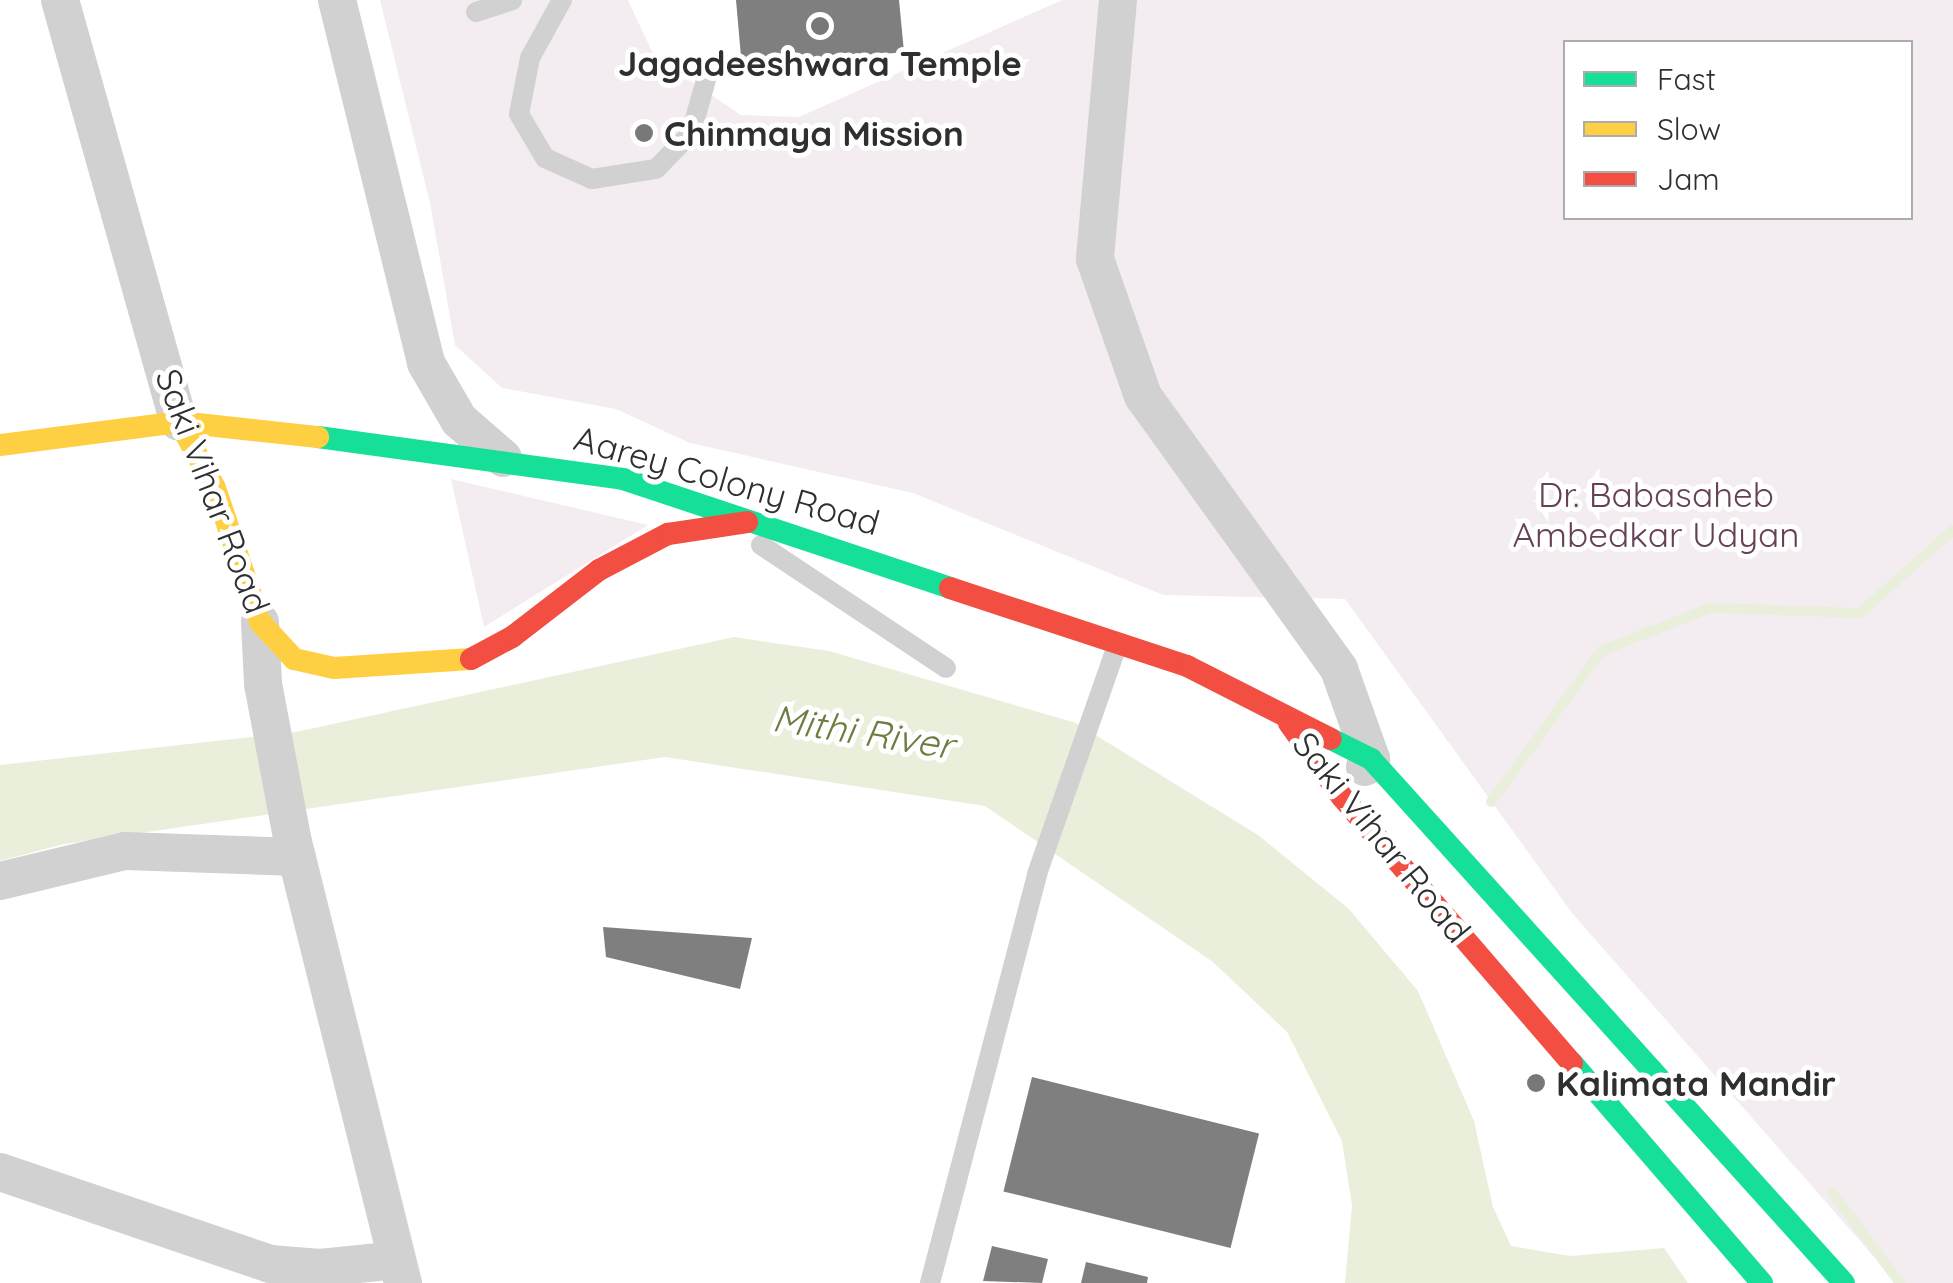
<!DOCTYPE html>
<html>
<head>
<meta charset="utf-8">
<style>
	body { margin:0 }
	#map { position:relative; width:1953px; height:1283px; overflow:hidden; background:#fff; font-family:Quicksand,sans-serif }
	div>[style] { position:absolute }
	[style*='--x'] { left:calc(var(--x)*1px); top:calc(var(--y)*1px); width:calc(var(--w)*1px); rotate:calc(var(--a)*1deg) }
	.green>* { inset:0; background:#f3edf1 }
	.water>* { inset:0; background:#eaefdb }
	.stream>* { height:10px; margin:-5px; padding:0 5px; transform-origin:5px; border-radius:5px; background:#eaefdb }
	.building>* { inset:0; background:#7f7f7f; transform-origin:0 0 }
	.lane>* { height:20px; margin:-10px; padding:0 10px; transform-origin:10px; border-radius:10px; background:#d1d1d1 }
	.street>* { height:38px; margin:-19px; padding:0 19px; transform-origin:19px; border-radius:19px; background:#d1d1d1 }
	.fast>* { height:22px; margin:-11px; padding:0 11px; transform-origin:11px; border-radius:11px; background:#16e098 }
	.slow>* { height:22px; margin:-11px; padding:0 11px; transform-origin:11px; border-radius:11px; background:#ffcf43 }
	.jam>* { height:22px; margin:-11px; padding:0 11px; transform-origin:11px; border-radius:11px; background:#f24e42 }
	.dots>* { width:28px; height:28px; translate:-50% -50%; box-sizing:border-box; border:5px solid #fff; border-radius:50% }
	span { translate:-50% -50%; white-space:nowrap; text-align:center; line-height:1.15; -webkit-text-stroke:10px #fff; paint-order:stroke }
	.poi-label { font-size:35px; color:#2f2f2f; font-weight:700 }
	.left { translate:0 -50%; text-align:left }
	.street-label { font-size:35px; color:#2f2f2f }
	.park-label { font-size:35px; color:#664156 }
	.water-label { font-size:38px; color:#6c7d40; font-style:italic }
	.legend { position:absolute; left:1563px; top:40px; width:350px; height:180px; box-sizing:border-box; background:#fff; border:2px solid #acacac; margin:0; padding:12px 18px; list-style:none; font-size:30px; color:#2f2f2f }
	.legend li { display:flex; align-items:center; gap:20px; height:50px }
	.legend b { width:50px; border:2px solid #acacac }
</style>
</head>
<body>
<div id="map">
	<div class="green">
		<i style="clip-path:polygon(evenodd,380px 0,628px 0,654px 56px,741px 115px,799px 117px,1062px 0,1953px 0,1953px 1283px,1897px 1283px,1572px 913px,1345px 599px,1163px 595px,913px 493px,690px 443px,616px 409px,502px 388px,455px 345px,430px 203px,380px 0,1566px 42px,1910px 42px,1910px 218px,1566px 218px,1566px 42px)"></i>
		<i style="clip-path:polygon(451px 479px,648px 525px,484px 627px)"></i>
	</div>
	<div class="water">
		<i style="clip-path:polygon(734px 637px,829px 651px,1076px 723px,1258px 835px,1349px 909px,1418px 991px,1474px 1121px,1493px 1207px,1511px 1246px,1570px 1256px,1664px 1248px,1688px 1283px,1345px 1283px,1352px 1205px,1342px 1141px,1287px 1032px,1213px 962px,985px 806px,665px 757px,64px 844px,0 861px,0 765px,296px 732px)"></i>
	</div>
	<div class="stream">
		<i style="--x:1491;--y:802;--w:187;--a:-53.9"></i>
		<i style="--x:1601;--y:651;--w:117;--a:-21.5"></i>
		<i style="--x:1710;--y:608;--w:150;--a:1.9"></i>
		<i style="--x:1860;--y:613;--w:125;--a:-41.7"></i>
		<i style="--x:1832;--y:1192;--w:114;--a:53.2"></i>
	</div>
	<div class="building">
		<i style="clip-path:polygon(736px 0,899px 0,904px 52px,742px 68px)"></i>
		<i style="clip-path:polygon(603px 927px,752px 938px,740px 989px,606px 957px)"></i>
		<i style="left:1032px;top:1077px;width:234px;height:118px;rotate:14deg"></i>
		<i style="clip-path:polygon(992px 1246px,1048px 1259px,1042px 1283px,983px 1281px)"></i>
		<i style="clip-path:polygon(1086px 1262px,1148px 1277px,1147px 1283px,1081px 1283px)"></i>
	</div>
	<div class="lane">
		<i style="--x:562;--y:0;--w:66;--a:118.9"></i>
		<i style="--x:530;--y:58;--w:57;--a:101.1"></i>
		<i style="--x:519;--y:114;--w:51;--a:59.4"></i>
		<i style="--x:545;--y:158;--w:51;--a:24.1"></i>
		<i style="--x:592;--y:179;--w:65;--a:-8.9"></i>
		<i style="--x:656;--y:169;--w:50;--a:-45.8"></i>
		<i style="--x:691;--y:133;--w:66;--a:-74.3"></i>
		<i style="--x:476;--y:12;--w:38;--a:-18"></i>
		<i style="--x:761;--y:545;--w:222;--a:33.6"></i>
		<i style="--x:930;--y:1283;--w:423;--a:-75.3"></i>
		<i style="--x:1037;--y:874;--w:245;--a:-70.7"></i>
	</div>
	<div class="street">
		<i style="--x:60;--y:0;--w:438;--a:74.3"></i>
		<i style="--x:337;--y:0;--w:374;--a:76.2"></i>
		<i style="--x:426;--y:363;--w:66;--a:59.9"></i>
		<i style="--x:459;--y:420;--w:58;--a:40.8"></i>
		<i style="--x:1118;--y:0;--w:260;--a:95.1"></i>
		<i style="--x:1095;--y:259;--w:145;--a:70.7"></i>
		<i style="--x:1143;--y:396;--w:336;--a:54.3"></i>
		<i style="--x:1339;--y:669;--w:96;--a:70.4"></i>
		<i style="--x:1371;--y:759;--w:10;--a:127"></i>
		<i style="--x:260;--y:622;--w:62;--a:87.2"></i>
		<i style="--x:263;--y:684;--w:157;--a:79.3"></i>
		<i style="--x:292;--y:838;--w:459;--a:76"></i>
		<i style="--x:0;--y:881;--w:129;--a:-13.5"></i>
		<i style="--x:125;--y:851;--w:172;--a:2"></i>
		<i style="--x:0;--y:1172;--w:285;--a:18.8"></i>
		<i style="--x:270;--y:1264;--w:50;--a:4.6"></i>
		<i style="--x:320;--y:1268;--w:77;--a:-5.9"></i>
	</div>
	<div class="fast">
		<i style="--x:318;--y:437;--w:308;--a:7.8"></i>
		<i style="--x:623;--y:479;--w:345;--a:18.4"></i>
		<i style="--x:1331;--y:739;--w:45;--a:26.6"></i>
		<i style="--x:1371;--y:759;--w:706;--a:47.93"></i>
		<i style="--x:1572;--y:1063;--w:291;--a:49.2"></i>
	</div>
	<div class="slow">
		<i style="--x:179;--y:422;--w:75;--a:61.4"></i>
		<i style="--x:215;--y:488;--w:141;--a:71.4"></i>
		<i style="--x:260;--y:622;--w:50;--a:47.4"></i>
		<i style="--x:294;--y:659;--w:41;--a:12.7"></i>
		<i style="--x:334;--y:668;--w:137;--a:-3.8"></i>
		<i style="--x:0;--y:445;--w:180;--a:-7.3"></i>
		<i style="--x:179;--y:422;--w:140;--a:6.2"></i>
	</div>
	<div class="jam">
		<i style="--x:950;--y:588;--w:250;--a:18.2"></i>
		<i style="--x:1187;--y:666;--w:161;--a:26.9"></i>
		<i style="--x:471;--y:659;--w:47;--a:-28.2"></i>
		<i style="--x:512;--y:637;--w:110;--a:-37.6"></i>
		<i style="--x:599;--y:570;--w:78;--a:-27.6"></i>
		<i style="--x:668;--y:534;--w:80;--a:-8.6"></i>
		<i style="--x:1289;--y:723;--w:91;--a:54.4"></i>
		<i style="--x:1342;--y:797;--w:352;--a:49.2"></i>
	</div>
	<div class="dots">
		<i style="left:820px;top:26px;background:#787878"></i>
		<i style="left:644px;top:133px;background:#787878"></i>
		<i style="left:1536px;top:1083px;background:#787878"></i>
	</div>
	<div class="poi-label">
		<span style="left:820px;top:63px">Jagadeeshwara Temple</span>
		<span class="left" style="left:664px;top:133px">Chinmaya Mission</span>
		<span class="left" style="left:1556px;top:1083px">Kalimata Mandir</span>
	</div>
	<div class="street-label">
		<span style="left:727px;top:480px;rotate:16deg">Aarey Colony Road</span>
		<span style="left:213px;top:491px;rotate:69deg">Saki Vihar Road</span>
		<span style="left:1382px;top:837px;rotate:51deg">Saki Vihar Road</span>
	</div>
	<div class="park-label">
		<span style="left:1656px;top:514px">Dr. Babasaheb<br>Ambedkar Udyan</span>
	</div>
	<div class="water-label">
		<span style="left:863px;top:732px;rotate:9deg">Mithi River</span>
	</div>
	<ul class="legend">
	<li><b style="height:12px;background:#16e098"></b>Fast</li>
	<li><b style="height:12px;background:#ffcf43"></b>Slow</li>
	<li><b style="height:12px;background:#f24e42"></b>Jam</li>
	</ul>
</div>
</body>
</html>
